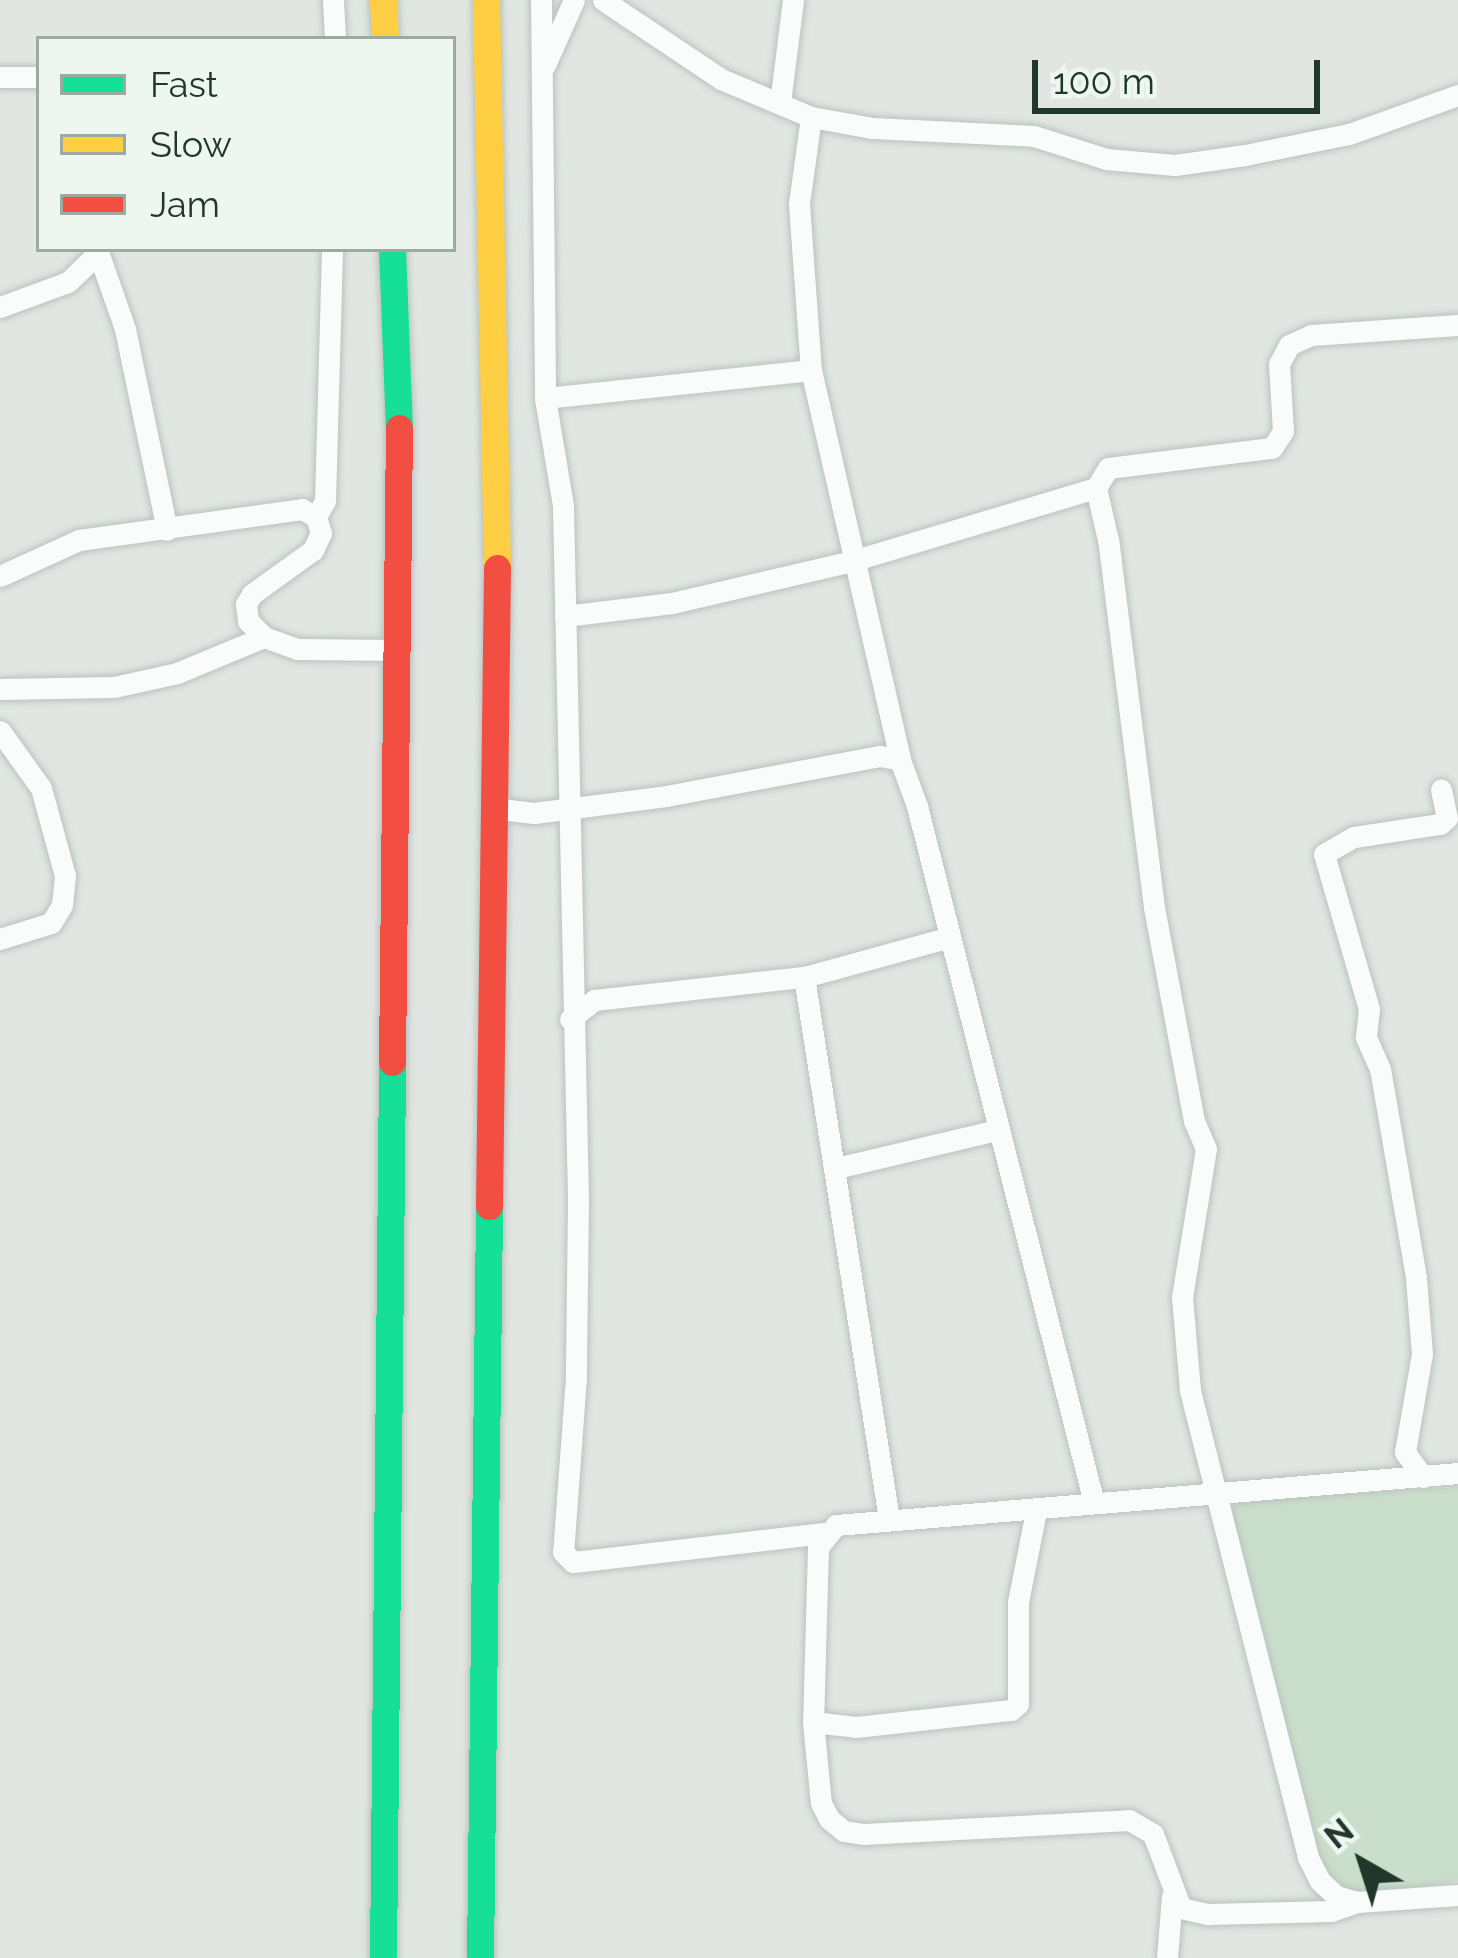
<!DOCTYPE html>
<html>
<head>
<meta charset="utf-8">
<style>
	body { margin:0 }
	#map { position:relative; width:1458px; height:1958px; overflow:hidden; background:#e1e6e2; font-family:Raleway,sans-serif }
	div>[style] { position:absolute }
	[style*='--x'] { left:calc(var(--x)*1px); top:calc(var(--y)*1px); width:calc(var(--w)*1px); rotate:calc(var(--a)*1deg) }
	.green>* { inset:0; background:#cadfcb }
	.roads { filter:drop-shadow(0 0 3px #bbc3bf) drop-shadow(0 0 3px #bbc3bf) }
	.street>* { height:21px; margin:-10.5px; padding:0 10.5px; transform-origin:10.5px; border-radius:10.5px; background:#fafbfb }
	.fast>* { height:27px; margin:-13.5px; padding:0 13.5px; transform-origin:13.5px; border-radius:13.5px; background:#16e098 }
	.slow>* { height:27px; margin:-13.5px; padding:0 13.5px; transform-origin:13.5px; border-radius:13.5px; background:#ffcf43 }
	.jam>* { height:27px; margin:-13.5px; padding:0 13.5px; transform-origin:13.5px; border-radius:13.5px; background:#f24e42 }
	span { translate:-50% -50%; white-space:nowrap; text-align:center; line-height:1.15; -webkit-text-stroke:10px #eef6f0; paint-order:stroke }
	.legend { position:absolute; left:36px; top:36px; width:420px; height:216px; box-sizing:border-box; background:#eef6f0; border:3px solid #9caaa2; margin:0; padding:15px 21px; list-style:none; font-size:36px; color:#20372c }
	.legend li { display:flex; align-items:center; gap:24px; height:60px }
	.legend b { width:60px; border:3px solid #9caaa2 }
	.north { position:absolute; left:1302px; top:1802px; width:120px; height:120px; -webkit-text-stroke:9px #eef6f0; paint-order:stroke; rotate:321deg; font-size:33px; font-weight:700; line-height:48px; text-align:center; color:#20372c }
	.north::after { content:''; display:block; margin:auto; width:42px; height:54px; background:#20372c; clip-path:polygon(50% 0,100% 100%,50% 72%,0 100%) }
	.scale { position:absolute; left:1032px; top:60px; width:288px; height:54px; box-sizing:border-box; border:6px solid #20372c; border-top:0; padding-left:15px; font-size:36px; line-height:42px; white-space:nowrap; color:#20372c; -webkit-text-stroke:9px #eef6f0; paint-order:stroke }
</style>
</head>
<body>
<div id="map">
	<div class="green">
		<i style="clip-path:polygon(1458px 1487px,1458px 1881px,1377px 1894px,1349px 1890px,1325px 1871px,1312px 1839px,1231px 1516px,1234px 1501px)"></i>
	</div>
	<div class="roads">
		<div class="street">
			<i style="--x:333;--y:0;--w:39;--a:87"></i>
			<i style="--x:541;--y:0;--w:398;--a:89.4"></i>
			<i style="--x:545;--y:398;--w:109;--a:80.5"></i>
			<i style="--x:563;--y:506;--w:695;--a:88.76"></i>
			<i style="--x:578;--y:1201;--w:176;--a:90.7"></i>
			<i style="--x:576;--y:1377;--w:175;--a:94.2"></i>
			<i style="--x:563;--y:1552;--w:14;--a:45"></i>
			<i style="--x:573;--y:1562;--w:253;--a:-6.6"></i>
			<i style="--x:603;--y:0;--w:142;--a:33.8"></i>
			<i style="--x:721;--y:79;--w:98;--a:22.9"></i>
			<i style="--x:811;--y:117;--w:63;--a:10.1"></i>
			<i style="--x:873;--y:128;--w:161;--a:2.8"></i>
			<i style="--x:1034;--y:136;--w:76;--a:17.7"></i>
			<i style="--x:1106;--y:159;--w:69;--a:5"></i>
			<i style="--x:1175;--y:165;--w:71;--a:-8.1"></i>
			<i style="--x:1245;--y:155;--w:106;--a:-11.4"></i>
			<i style="--x:1349;--y:134;--w:116;--a:-19.7"></i>
			<i style="--x:545;--y:65;--w:71;--a:-66"></i>
			<i style="--x:0;--y:77;--w:39;--a:0"></i>
			<i style="--x:780;--y:103;--w:104;--a:-82.8"></i>
			<i style="--x:811;--y:117;--w:88;--a:97.9"></i>
			<i style="--x:799;--y:204;--w:166;--a:85.9"></i>
			<i style="--x:811;--y:370;--w:400;--a:77.1"></i>
			<i style="--x:900;--y:760;--w:49;--a:69.7"></i>
			<i style="--x:917;--y:806;--w:715;--a:75.75"></i>
			<i style="--x:97;--y:249;--w:85;--a:70.7"></i>
			<i style="--x:125;--y:329;--w:205;--a:78.2"></i>
			<i style="--x:0;--y:307;--w:72;--a:-20.2"></i>
			<i style="--x:68;--y:282;--w:42;--a:-44"></i>
			<i style="--x:545;--y:398;--w:267;--a:-6"></i>
			<i style="--x:316;--y:517;--w:18;--a:-61"></i>
			<i style="--x:325;--y:501;--w:252;--a:-88.4"></i>
			<i style="--x:0;--y:576;--w:87;--a:-24.5"></i>
			<i style="--x:79;--y:540;--w:225;--a:-7.9"></i>
			<i style="--x:302;--y:509;--w:16;--a:30"></i>
			<i style="--x:316;--y:517;--w:17;--a:73"></i>
			<i style="--x:321;--y:533;--w:19;--a:115"></i>
			<i style="--x:313;--y:550;--w:75;--a:144.2"></i>
			<i style="--x:252;--y:594;--w:12;--a:121"></i>
			<i style="--x:246;--y:604;--w:17;--a:83"></i>
			<i style="--x:248;--y:621;--w:23;--a:45"></i>
			<i style="--x:264;--y:637;--w:35;--a:20"></i>
			<i style="--x:297;--y:649;--w:100;--a:0.6"></i>
			<i style="--x:565;--y:616;--w:108;--a:-6.9"></i>
			<i style="--x:672;--y:603;--w:185;--a:-13.1"></i>
			<i style="--x:852;--y:561;--w:255;--a:-16.7"></i>
			<i style="--x:0;--y:689;--w:114;--a:-1"></i>
			<i style="--x:114;--y:687;--w:65;--a:-12.5"></i>
			<i style="--x:177;--y:673;--w:94;--a:-22.5"></i>
			<i style="--x:0;--y:731;--w:70;--a:54.3"></i>
			<i style="--x:41;--y:788;--w:91;--a:74.7"></i>
			<i style="--x:65;--y:876;--w:29;--a:96"></i>
			<i style="--x:62;--y:905;--w:21;--a:121"></i>
			<i style="--x:51;--y:923;--w:53;--a:162.6"></i>
			<i style="--x:493;--y:808;--w:41;--a:7"></i>
			<i style="--x:534;--y:813;--w:133;--a:-7.3"></i>
			<i style="--x:666;--y:796;--w:218;--a:-10.6"></i>
			<i style="--x:880;--y:756;--w:20;--a:11"></i>
			<i style="--x:804;--y:977;--w:549;--a:81.09"></i>
			<i style="--x:570;--y:1019;--w:31;--a:-38"></i>
			<i style="--x:594;--y:1000;--w:211;--a:-6.3"></i>
			<i style="--x:804;--y:977;--w:148;--a:-15.3"></i>
			<i style="--x:836;--y:1168;--w:165;--a:-13.3"></i>
			<i style="--x:1458;--y:1473;--w:624;--a:175.22"></i>
			<i style="--x:836;--y:1525;--w:28;--a:129"></i>
			<i style="--x:818;--y:1547;--w:175;--a:91.6"></i>
			<i style="--x:813;--y:1722;--w:81;--a:84.4"></i>
			<i style="--x:821;--y:1803;--w:18;--a:63"></i>
			<i style="--x:829;--y:1819;--w:19;--a:39"></i>
			<i style="--x:844;--y:1831;--w:20;--a:9"></i>
			<i style="--x:864;--y:1834;--w:265;--a:-3"></i>
			<i style="--x:1129;--y:1820;--w:28;--a:30"></i>
			<i style="--x:1153;--y:1834;--w:79;--a:69.3"></i>
			<i style="--x:1181;--y:1908;--w:28;--a:13"></i>
			<i style="--x:1208;--y:1914;--w:123;--a:-1.4"></i>
			<i style="--x:1331;--y:1911;--w:28;--a:-19"></i>
			<i style="--x:1357;--y:1902;--w:101;--a:-4"></i>
			<i style="--x:1423;--y:1477;--w:31;--a:-126"></i>
			<i style="--x:1405;--y:1452;--w:99;--a:-80.2"></i>
			<i style="--x:1422;--y:1354;--w:77;--a:-94.5"></i>
			<i style="--x:1416;--y:1277;--w:211;--a:-99.8"></i>
			<i style="--x:1380;--y:1069;--w:35;--a:-114"></i>
			<i style="--x:1366;--y:1037;--w:28;--a:-84"></i>
			<i style="--x:1369;--y:1009;--w:161;--a:-106.2"></i>
			<i style="--x:1324;--y:854;--w:34;--a:-30"></i>
			<i style="--x:1354;--y:837;--w:87;--a:-8.6"></i>
			<i style="--x:1440;--y:824;--w:9;--a:-41"></i>
			<i style="--x:1447;--y:818;--w:29;--a:-102"></i>
			<i style="--x:813;--y:1722;--w:43;--a:6.6"></i>
			<i style="--x:856;--y:1727;--w:156;--a:-6.3"></i>
			<i style="--x:1011;--y:1710;--w:9;--a:-41"></i>
			<i style="--x:1018;--y:1704;--w:102;--a:-90"></i>
			<i style="--x:1018;--y:1602;--w:93;--a:-78.8"></i>
			<i style="--x:1357;--y:1902;--w:22;--a:-164"></i>
			<i style="--x:1336;--y:1896;--w:22;--a:-137"></i>
			<i style="--x:1320;--y:1881;--w:27;--a:-117"></i>
			<i style="--x:1308;--y:1857;--w:482;--a:-104.2"></i>
			<i style="--x:1190;--y:1390;--w:93;--a:-94.9"></i>
			<i style="--x:1182;--y:1297;--w:150;--a:-80.8"></i>
			<i style="--x:1206;--y:1149;--w:30;--a:-113"></i>
			<i style="--x:1194;--y:1121;--w:218;--a:-100.6"></i>
			<i style="--x:1154;--y:907;--w:370;--a:-97.1"></i>
			<i style="--x:1108;--y:540;--w:53;--a:-103"></i>
			<i style="--x:1096;--y:488;--w:23;--a:-59"></i>
			<i style="--x:1108;--y:468;--w:165;--a:-7"></i>
			<i style="--x:1272;--y:448;--w:20;--a:-57"></i>
			<i style="--x:1283;--y:431;--w:67;--a:-93.4"></i>
			<i style="--x:1279;--y:364;--w:21;--a:-62"></i>
			<i style="--x:1289;--y:345;--w:24;--a:-24"></i>
			<i style="--x:1311;--y:335;--w:147;--a:-3.9"></i>
			<i style="--x:1167;--y:1958;--w:62;--a:-85.4"></i>
		</div>
		<div class="fast">
			<i style="--x:392;--y:249;--w:179;--a:87.8"></i>
			<i style="--x:383;--y:1958;--w:896;--a:-89.42"></i>
			<i style="--x:480;--y:1958;--w:752;--a:-89.31"></i>
		</div>
		<div class="slow">
			<i style="--x:383;--y:0;--w:39;--a:87"></i>
			<i style="--x:486;--y:0;--w:568;--a:88.89"></i>
		</div>
		<div class="jam">
			<i style="--x:392;--y:1062;--w:634;--a:-89.37"></i>
			<i style="--x:489;--y:1206;--w:638;--a:-89.28"></i>
		</div>
	</div>
	<ul class="legend">
	<li><b style="height:15px;background:#16e098"></b>Fast</li>
	<li><b style="height:15px;background:#ffcf43"></b>Slow</li>
	<li><b style="height:15px;background:#f24e42"></b>Jam</li>
	</ul>
	<div class="north">N</div>
	<div class="scale">100 m</div>
</div>
</body>
</html>
